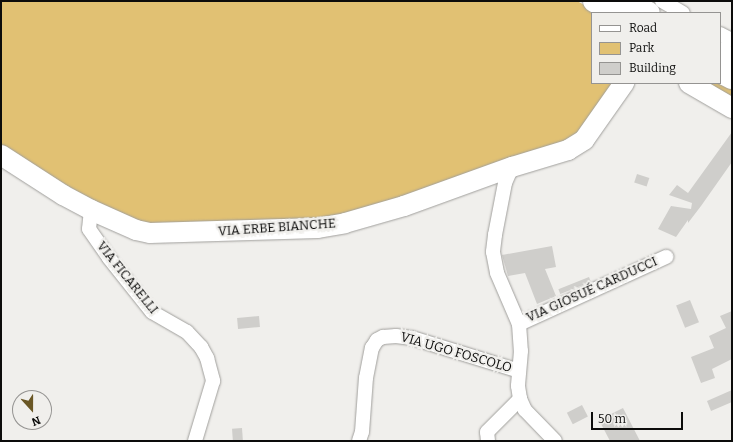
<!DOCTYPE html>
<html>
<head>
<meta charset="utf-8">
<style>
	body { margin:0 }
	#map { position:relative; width:733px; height:442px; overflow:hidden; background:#f0efec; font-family:Bitter,serif }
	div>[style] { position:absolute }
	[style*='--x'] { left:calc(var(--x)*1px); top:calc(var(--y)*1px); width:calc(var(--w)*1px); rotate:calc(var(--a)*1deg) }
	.green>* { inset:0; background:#e1c173 }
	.building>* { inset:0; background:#cfcecb; transform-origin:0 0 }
	.roads { filter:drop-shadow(0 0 1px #a09f9c) drop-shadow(0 0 1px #a09f9c) }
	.street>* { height:14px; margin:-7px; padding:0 7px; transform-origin:7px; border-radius:7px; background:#fff }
	.secondary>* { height:20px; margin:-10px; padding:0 10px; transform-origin:10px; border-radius:10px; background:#fff }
	.primary>* { height:22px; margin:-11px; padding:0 11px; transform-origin:11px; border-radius:11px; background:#fff }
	span { translate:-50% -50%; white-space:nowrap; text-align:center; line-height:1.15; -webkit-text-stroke:4px #f0efec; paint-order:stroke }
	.street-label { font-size:13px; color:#0c0c0b }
	.frame { position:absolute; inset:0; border:2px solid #0c0c0b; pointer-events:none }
	.legend { position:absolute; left:591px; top:12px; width:130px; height:72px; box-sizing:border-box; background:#f0efec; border:1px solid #959492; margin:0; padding:5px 7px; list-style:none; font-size:12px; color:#0c0c0b }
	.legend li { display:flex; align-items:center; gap:8px; height:20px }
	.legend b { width:20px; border:1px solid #959492 }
	.north { position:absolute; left:12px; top:390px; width:40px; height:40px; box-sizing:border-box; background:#f0efec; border:1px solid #959492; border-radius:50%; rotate:159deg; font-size:11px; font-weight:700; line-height:16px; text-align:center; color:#0c0c0b }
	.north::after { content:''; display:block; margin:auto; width:14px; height:18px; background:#6a5725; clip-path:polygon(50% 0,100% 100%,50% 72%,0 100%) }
	.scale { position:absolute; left:591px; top:412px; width:92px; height:18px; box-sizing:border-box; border:2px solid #0c0c0b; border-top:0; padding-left:5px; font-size:12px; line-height:14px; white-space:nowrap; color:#0c0c0b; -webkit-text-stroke:3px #f0efec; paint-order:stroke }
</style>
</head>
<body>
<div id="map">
	<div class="green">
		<i style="clip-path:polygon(1px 1px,577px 1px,599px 13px,592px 13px,592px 83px,618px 83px,581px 133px,565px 145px,344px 217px,147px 227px,83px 195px,1px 146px)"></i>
		<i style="clip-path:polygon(701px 83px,720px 83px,732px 87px,732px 100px)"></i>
	</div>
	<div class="building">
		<i style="clip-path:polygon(732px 132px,732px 162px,701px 206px,688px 223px,688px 220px,676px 237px,658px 229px,671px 206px,691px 209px,692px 203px,669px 195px,677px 185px,688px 193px)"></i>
		<i style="left:637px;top:174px;width:13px;height:9px;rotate:18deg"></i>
		<i style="clip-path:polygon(552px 246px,556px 267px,545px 269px,556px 296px,537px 304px,525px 273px,508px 276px,502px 255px)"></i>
		<i style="left:589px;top:277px;width:5px;height:33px;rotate:68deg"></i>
		<i style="left:690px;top:300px;width:24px;height:15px;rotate:68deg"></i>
		<i style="clip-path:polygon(732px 311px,732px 359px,712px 369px,715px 378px,701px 383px,691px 357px,714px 348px,709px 336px,726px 328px,720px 316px)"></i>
		<i style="left:259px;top:316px;width:11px;height:22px;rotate:85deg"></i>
		<i style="clip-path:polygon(732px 390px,732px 402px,711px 411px,707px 401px)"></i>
		<i style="left:582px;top:405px;width:13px;height:17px;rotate:63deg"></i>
		<i style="clip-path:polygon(623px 408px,640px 441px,610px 441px,599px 420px)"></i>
		<i style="left:242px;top:428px;width:13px;height:10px;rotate:86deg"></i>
	</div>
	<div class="roads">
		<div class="street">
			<i style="--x:662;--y:1;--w:24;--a:30"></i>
			<i style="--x:720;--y:34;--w:13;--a:27"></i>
			<i style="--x:512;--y:167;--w:17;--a:114"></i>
			<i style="--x:505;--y:183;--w:53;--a:100.9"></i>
			<i style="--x:495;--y:235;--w:17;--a:97"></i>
			<i style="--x:493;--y:252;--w:21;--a:79"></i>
			<i style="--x:497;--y:273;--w:56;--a:66.7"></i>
			<i style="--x:519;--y:324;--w:27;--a:86"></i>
			<i style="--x:521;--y:351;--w:35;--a:95"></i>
			<i style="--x:518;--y:386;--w:13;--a:81"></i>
			<i style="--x:520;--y:399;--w:12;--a:66"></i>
			<i style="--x:525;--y:410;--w:43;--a:45.9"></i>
			<i style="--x:91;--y:210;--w:19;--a:96"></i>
			<i style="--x:89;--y:229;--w:35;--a:55"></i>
			<i style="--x:109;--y:258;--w:69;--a:51.5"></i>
			<i style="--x:152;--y:312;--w:40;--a:29.7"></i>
			<i style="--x:187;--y:332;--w:21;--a:47"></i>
			<i style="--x:201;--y:347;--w:13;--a:61"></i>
			<i style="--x:207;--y:358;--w:24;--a:75"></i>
			<i style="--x:213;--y:381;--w:63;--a:106.7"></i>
			<i style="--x:519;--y:324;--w:162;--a:-24.5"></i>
			<i style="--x:359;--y:441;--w:9;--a:-72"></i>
			<i style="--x:362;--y:432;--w:54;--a:-85.8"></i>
			<i style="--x:366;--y:378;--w:31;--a:-79"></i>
			<i style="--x:372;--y:348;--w:9;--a:-58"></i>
			<i style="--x:377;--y:340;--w:7;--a:-27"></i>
			<i style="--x:383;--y:337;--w:13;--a:-4"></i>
			<i style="--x:396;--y:336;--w:16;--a:7"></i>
			<i style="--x:412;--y:338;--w:112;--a:17.1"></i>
			<i style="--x:488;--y:441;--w:9;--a:-96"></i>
			<i style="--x:487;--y:432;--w:47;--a:-45"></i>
		</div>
		<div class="secondary">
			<i style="--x:689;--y:83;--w:50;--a:30.2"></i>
			<i style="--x:1;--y:155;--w:74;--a:32.8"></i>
			<i style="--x:63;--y:195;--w:32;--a:28"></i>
			<i style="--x:91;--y:210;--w:49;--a:24"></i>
			<i style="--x:136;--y:230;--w:14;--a:12"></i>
			<i style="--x:150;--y:233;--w:168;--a:-1.7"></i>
			<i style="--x:318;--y:228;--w:27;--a:-10"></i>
			<i style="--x:345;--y:223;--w:61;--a:-16.1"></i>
			<i style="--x:404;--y:206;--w:115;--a:-19.9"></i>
			<i style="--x:512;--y:167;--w:59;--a:-16.9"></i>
			<i style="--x:568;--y:150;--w:19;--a:-32"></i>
			<i style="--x:584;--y:140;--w:70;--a:-54.9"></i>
		</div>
		<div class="primary">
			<i style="--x:594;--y:1;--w:24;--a:30"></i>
			<i style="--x:628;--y:1;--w:24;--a:30"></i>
			<i style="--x:720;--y:53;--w:14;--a:30"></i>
			<i style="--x:720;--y:72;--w:13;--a:27"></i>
		</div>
	</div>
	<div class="street-label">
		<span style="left:277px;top:228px;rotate:-4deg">VIA ERBE BIANCHE</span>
		<span style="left:127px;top:278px;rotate:51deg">VIA FICARELLI</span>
		<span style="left:592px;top:290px;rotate:-24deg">VIA GIOSUÉ CARDUCCI</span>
		<span style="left:456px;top:353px;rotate:16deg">VIA UGO FOSCOLO</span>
	</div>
	<div class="frame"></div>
	<ul class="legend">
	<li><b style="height:5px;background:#fff"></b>Road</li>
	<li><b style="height:11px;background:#e1c173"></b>Park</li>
	<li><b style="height:11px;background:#cfcecb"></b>Building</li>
	</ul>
	<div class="north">N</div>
	<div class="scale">50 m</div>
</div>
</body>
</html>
